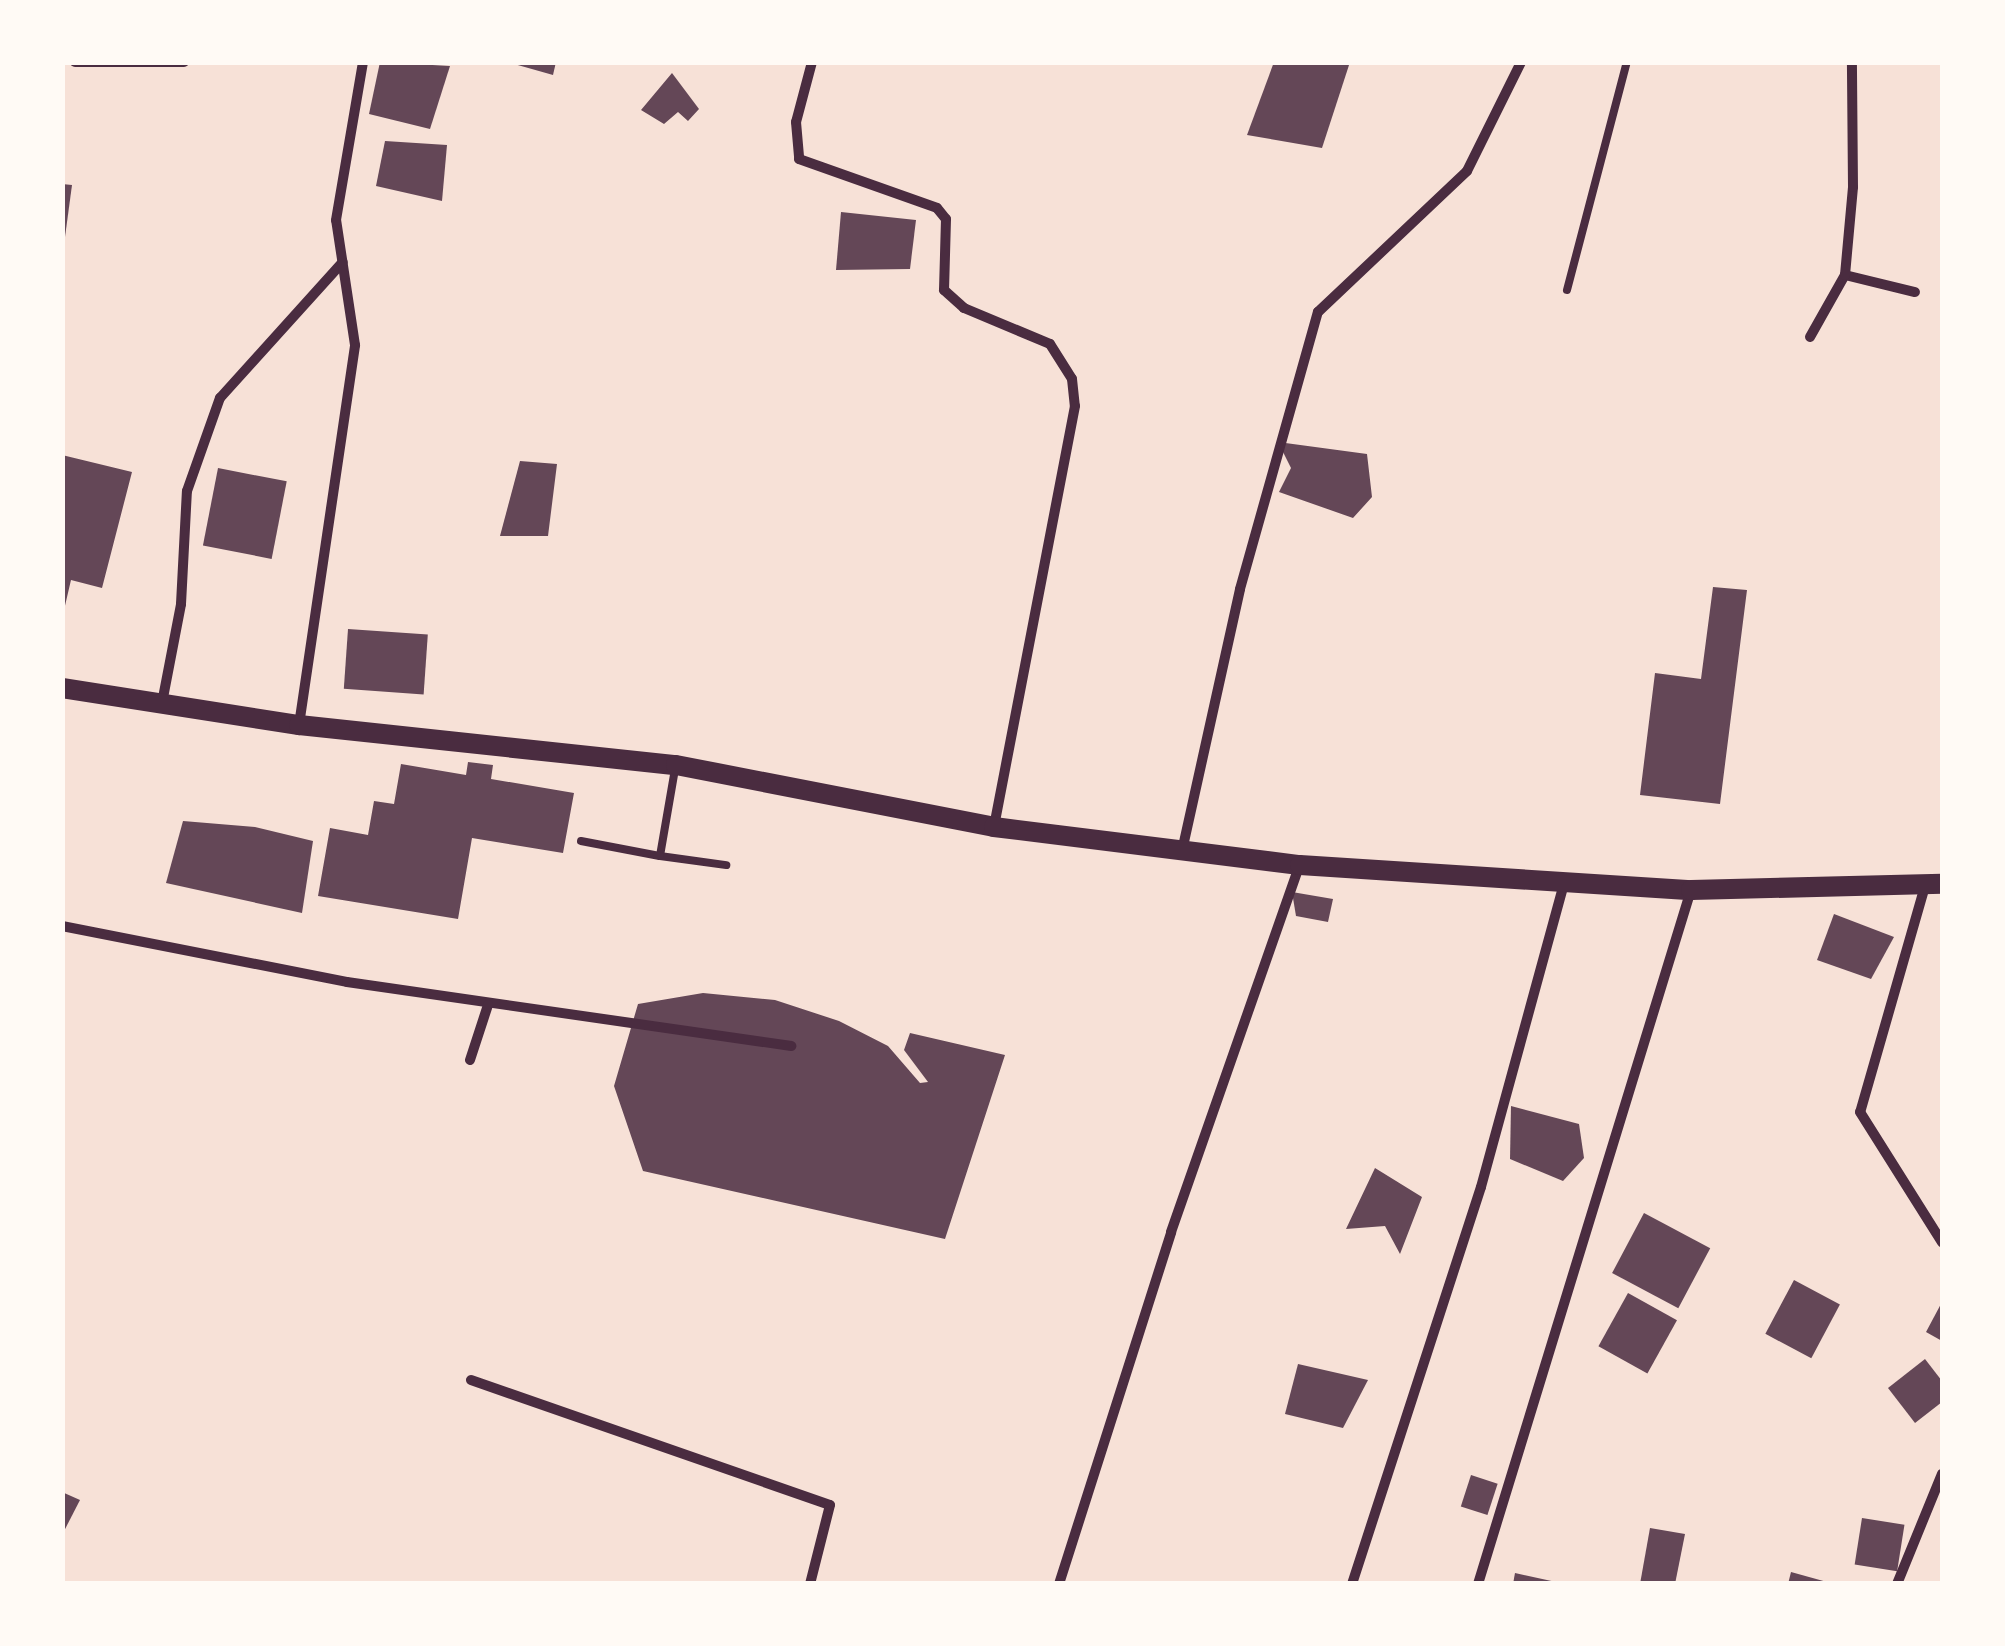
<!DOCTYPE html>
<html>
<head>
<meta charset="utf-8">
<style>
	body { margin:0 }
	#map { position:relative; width:2005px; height:1646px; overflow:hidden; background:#f7e1d7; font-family:Merriweather,serif }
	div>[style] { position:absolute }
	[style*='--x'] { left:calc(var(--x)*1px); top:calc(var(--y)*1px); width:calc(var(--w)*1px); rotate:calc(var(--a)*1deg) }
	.building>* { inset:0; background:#644757; transform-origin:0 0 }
	.service>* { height:8px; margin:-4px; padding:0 4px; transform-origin:4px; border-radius:4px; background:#4a2c40 }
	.minor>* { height:10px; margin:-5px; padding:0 5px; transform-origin:5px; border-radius:5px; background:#4a2c40 }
	.secondary>* { height:20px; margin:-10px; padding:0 10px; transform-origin:10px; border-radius:10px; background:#4a2c40 }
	span { translate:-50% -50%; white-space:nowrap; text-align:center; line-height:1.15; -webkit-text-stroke:8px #fffaf5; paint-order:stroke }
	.frame { position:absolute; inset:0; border:65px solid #fffaf5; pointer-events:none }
</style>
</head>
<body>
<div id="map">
	<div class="building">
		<i style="clip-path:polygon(380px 62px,450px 66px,430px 129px,369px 114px)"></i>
		<i style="clip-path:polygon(507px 62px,556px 62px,553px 75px)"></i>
		<i style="clip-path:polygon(1274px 62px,1350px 62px,1322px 148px,1247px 135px)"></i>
		<i style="clip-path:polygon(672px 73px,699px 109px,688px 121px,678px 112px,664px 124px,641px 110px)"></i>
		<i style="clip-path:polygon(385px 141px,447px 145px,442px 201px,376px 186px)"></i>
		<i style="clip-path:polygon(62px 184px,72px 185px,65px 237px,62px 237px)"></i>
		<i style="clip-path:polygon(841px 212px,916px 220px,910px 269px,836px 270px)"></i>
		<i style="clip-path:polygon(1278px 442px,1367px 454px,1372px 497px,1353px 518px,1279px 492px,1291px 468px)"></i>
		<i style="clip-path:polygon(62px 455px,132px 472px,102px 588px,71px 580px,64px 610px)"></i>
		<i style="clip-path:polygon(520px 461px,557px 464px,548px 536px,500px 536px)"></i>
		<i style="left:218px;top:468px;width:70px;height:79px;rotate:11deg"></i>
		<i style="clip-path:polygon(1713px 587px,1747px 590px,1720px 804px,1640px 795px,1655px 673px,1701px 679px)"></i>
		<i style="left:348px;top:629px;width:80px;height:60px;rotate:4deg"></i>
		<i style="clip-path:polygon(468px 762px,493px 765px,491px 779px,574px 793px,563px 853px,472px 838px,458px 919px,318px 896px,330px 828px,368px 835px,374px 801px,394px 804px,401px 764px,466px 775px)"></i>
		<i style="clip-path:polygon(183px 821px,255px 827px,313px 841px,302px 913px,166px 883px)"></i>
		<i style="clip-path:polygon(1292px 892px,1333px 899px,1328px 922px,1296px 916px)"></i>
		<i style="clip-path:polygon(1834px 914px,1894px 937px,1871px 979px,1817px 960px)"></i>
		<i style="clip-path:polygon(703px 993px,775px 1000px,839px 1021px,888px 1046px,920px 1083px,928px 1082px,904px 1050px,910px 1033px,1005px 1055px,945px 1239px,643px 1171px,614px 1086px,638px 1004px)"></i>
		<i style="clip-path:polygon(1511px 1106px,1579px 1124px,1584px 1158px,1563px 1181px,1510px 1159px)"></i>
		<i style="clip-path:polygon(1375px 1168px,1422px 1197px,1400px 1254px,1385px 1226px,1346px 1229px)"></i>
		<i style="left:1644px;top:1213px;width:75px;height:68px;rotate:28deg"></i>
		<i style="left:1794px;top:1280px;width:52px;height:61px;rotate:28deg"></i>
		<i style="left:1628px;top:1293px;width:56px;height:61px;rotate:29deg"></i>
		<i style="clip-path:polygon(1942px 1302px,1942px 1341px,1926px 1332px)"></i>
		<i style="clip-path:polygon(1925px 1359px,1942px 1381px,1942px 1402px,1915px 1423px,1888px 1388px)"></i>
		<i style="clip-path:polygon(1298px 1364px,1368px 1380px,1343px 1428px,1285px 1414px)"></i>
		<i style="left:1471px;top:1475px;width:28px;height:33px;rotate:18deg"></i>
		<i style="clip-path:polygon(62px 1492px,80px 1500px,62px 1535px)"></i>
		<i style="left:1862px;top:1518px;width:43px;height:47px;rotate:9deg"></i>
		<i style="clip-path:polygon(1650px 1528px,1685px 1534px,1675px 1584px,1640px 1584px)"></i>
		<i style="clip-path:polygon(1791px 1572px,1827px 1582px,1827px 1584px,1788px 1584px)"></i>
		<i style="clip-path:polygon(1515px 1573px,1556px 1582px,1556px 1584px,1513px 1584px)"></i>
	</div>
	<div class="service">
		<i style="--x:1567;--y:290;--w:236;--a:-75.3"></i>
		<i style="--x:675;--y:769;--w:88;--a:99.8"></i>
		<i style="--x:660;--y:856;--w:67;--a:7.8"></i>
		<i style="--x:581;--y:841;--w:80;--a:10.8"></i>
	</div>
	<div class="minor">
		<i style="--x:75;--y:62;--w:109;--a:0"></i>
		<i style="--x:812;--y:62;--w:62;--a:104.9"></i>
		<i style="--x:796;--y:122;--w:37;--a:85"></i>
		<i style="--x:799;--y:159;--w:146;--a:19.5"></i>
		<i style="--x:937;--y:208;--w:14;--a:51"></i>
		<i style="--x:946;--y:219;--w:71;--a:91.6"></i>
		<i style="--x:944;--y:290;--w:27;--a:42"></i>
		<i style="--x:964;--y:308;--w:93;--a:22.7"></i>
		<i style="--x:1050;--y:344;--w:41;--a:57.8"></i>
		<i style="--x:1072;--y:379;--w:27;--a:84"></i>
		<i style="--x:1075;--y:406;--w:429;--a:100.9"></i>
		<i style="--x:1845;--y:275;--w:72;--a:13.7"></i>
		<i style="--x:1810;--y:337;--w:71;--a:-60.6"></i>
		<i style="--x:1845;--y:275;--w:88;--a:-84.8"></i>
		<i style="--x:1853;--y:187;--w:125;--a:-90.5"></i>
		<i style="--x:162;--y:703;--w:101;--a:-79.1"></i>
		<i style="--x:181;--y:604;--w:113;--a:-87"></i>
		<i style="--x:187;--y:491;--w:99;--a:-70.5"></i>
		<i style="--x:220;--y:398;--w:183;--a:-47.9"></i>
		<i style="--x:299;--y:725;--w:384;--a:-81.6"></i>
		<i style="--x:355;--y:345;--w:126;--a:-98.6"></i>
		<i style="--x:336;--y:220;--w:160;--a:-80.3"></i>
		<i style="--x:1182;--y:851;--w:268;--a:-77.5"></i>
		<i style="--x:1240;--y:589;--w:288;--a:-74.3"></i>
		<i style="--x:1318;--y:312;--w:205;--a:-43.4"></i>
		<i style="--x:1467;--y:171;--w:122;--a:-63.6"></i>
		<i style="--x:1925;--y:886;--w:235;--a:106"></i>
		<i style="--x:1860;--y:1112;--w:154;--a:57.8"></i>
		<i style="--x:62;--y:926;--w:290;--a:11.1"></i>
		<i style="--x:347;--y:982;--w:449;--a:8.2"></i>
		<i style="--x:470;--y:1060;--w:58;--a:-71.9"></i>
		<i style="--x:471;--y:1380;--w:380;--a:19.2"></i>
		<i style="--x:830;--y:1505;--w:81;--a:104.2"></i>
		<i style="--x:1059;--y:1584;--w:369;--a:-72.3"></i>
		<i style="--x:1171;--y:1232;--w:388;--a:-70.7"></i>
		<i style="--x:1352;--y:1584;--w:417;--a:-72"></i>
		<i style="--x:1481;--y:1187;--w:315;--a:-74.7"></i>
		<i style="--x:1478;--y:1584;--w:726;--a:-72.94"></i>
		<i style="--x:1897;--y:1584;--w:119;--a:-67.8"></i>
	</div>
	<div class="secondary">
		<i style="--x:62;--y:688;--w:240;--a:8.9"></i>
		<i style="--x:299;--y:725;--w:379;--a:6.1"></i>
		<i style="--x:676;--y:765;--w:324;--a:11"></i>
		<i style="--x:994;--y:827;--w:308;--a:7.1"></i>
		<i style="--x:1300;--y:865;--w:392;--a:3.7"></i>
		<i style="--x:1691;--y:890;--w:251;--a:-1.4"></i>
	</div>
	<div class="frame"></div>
</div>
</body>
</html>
